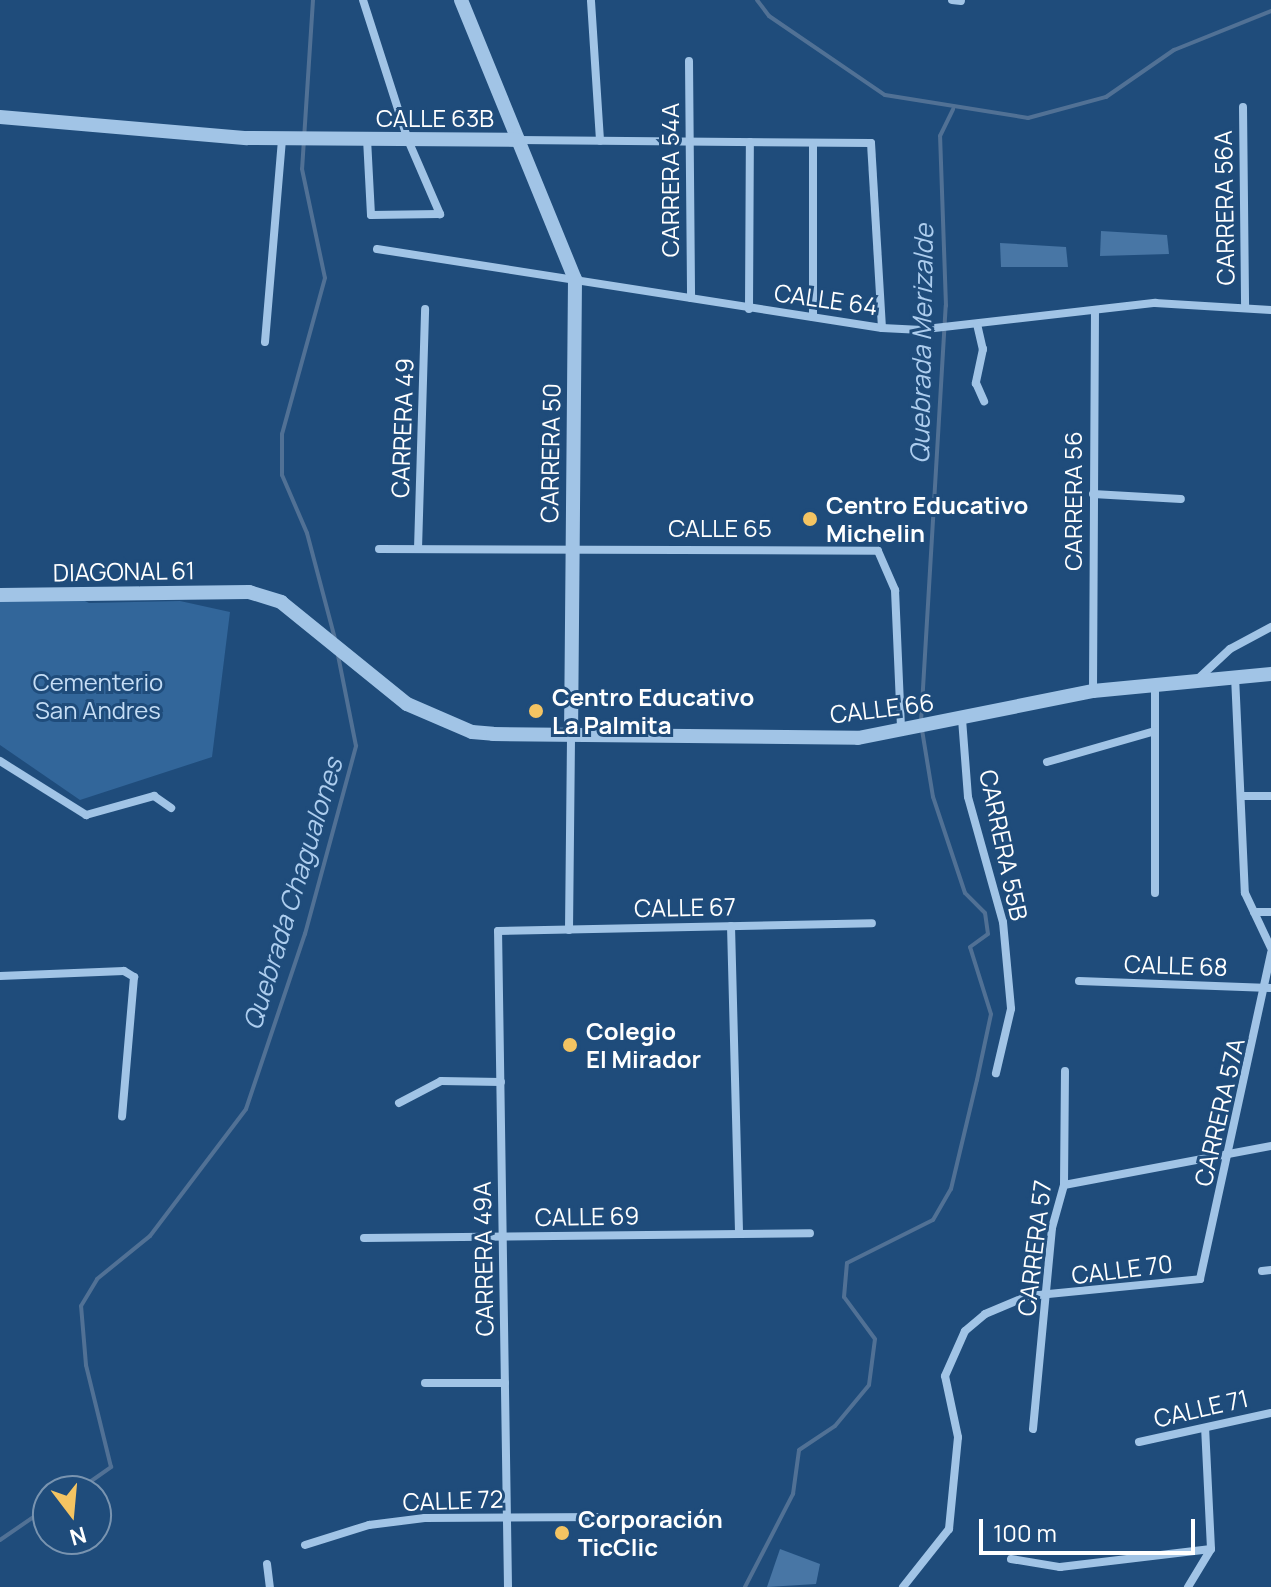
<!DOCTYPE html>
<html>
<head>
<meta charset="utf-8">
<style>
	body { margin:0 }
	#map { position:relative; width:1271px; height:1587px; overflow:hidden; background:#1f4c7b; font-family:Manrope,sans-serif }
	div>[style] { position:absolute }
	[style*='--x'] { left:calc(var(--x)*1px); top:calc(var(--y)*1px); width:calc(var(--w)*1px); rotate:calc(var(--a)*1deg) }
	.green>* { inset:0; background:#32669a }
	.stream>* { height:4px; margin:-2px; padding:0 2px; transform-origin:2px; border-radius:2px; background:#517195 }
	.building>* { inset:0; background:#4876a5 }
	.minor>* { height:8px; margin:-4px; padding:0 4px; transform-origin:4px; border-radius:4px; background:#a1c4e6 }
	.tertiary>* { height:14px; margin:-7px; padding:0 7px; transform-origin:7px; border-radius:7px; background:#a1c4e6 }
	.dots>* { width:22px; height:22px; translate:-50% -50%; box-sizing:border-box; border:4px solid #1f4c7b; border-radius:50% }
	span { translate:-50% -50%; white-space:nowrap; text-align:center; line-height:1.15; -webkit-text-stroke:6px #1f4c7b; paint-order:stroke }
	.street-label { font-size:24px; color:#fff }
	.poi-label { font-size:24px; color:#fff; font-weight:700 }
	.left { translate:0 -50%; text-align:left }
	.park-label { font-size:24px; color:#c5ddf5 }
	.water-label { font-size:26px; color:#adcdee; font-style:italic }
	.north { position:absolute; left:32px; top:1475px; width:80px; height:80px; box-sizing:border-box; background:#1f4c7b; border:2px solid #7994b0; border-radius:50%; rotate:164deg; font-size:22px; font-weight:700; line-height:32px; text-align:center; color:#fff }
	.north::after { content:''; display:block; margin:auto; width:28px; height:36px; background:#f4c462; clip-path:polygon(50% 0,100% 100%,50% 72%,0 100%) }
	.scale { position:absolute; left:979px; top:1519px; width:216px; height:36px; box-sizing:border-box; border:4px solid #fff; border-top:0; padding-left:10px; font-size:24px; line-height:28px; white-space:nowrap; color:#fff; -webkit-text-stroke:6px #1f4c7b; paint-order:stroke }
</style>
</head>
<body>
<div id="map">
	<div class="green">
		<i style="clip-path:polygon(71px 594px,89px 603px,180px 601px,230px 612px,212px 757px,80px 800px,0 745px,0 598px)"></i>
	</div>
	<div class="stream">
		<i style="--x:313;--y:0;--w:169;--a:93.7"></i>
		<i style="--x:302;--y:169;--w:111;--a:78.1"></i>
		<i style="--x:325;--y:278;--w:162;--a:105.4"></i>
		<i style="--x:282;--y:434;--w:41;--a:90"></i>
		<i style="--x:282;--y:475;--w:63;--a:66.7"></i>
		<i style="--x:307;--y:533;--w:110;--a:75.2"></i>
		<i style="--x:757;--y:0;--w:20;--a:53"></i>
		<i style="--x:769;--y:16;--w:140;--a:34.3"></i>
		<i style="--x:885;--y:95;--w:145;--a:9.1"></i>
		<i style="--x:1028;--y:118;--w:81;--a:-15.1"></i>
		<i style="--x:1106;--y:97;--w:83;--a:-34.7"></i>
		<i style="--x:1174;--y:50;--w:105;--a:-21.9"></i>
		<i style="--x:921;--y:722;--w:417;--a:-86.6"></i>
		<i style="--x:946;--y:306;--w:170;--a:-92"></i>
		<i style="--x:940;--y:136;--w:30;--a:-64"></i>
		<i style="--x:77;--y:1491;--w:42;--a:-35.2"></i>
		<i style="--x:111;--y:1467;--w:105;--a:-103.8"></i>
		<i style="--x:86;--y:1365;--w:59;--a:-94.8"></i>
		<i style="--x:81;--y:1306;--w:31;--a:-59"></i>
		<i style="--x:97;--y:1279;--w:68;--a:-39.1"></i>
		<i style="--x:150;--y:1236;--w:159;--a:-52.9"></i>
		<i style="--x:246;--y:1109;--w:185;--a:-71.4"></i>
		<i style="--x:305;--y:934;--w:195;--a:-74.8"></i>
		<i style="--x:356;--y:746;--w:93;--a:-101.2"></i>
		<i style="--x:0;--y:1540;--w:58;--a:-34.5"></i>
		<i style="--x:745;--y:1587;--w:105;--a:-62.7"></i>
		<i style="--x:793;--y:1494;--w:44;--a:-82.2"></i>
		<i style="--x:799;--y:1450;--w:43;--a:-33.7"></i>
		<i style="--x:835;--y:1426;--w:53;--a:-50.3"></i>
		<i style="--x:869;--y:1385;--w:46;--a:-82.6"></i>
		<i style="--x:875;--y:1339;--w:52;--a:-126.4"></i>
		<i style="--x:844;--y:1297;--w:34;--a:-85"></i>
		<i style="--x:847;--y:1263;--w:96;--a:-26.6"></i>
		<i style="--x:933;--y:1220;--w:36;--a:-60"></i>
		<i style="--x:951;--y:1189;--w:112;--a:-76.6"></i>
		<i style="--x:977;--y:1080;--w:67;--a:-78"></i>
		<i style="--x:991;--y:1014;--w:70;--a:-107.4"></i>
		<i style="--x:970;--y:947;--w:22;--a:-36"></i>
		<i style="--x:988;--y:934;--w:21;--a:-98"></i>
		<i style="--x:985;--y:913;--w:28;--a:-135"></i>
		<i style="--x:965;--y:893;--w:101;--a:-108.4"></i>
		<i style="--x:933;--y:797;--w:68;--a:-99.3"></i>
	</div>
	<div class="building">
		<i style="clip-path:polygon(1101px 231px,1167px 235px,1169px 254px,1100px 256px)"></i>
		<i style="clip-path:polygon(1000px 243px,1066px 247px,1068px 267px,1001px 267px)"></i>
		<i style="clip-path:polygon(780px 1549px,820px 1564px,816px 1584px,767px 1587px)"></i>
	</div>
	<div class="minor">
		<i style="--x:363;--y:0;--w:147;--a:72.2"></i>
		<i style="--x:408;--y:140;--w:81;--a:66.6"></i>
		<i style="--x:440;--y:214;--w:69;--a:179.2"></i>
		<i style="--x:371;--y:215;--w:76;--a:-93"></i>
		<i style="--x:952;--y:0;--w:9;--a:6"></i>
		<i style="--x:591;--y:1;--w:140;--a:86.3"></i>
		<i style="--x:689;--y:61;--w:237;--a:89.5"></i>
		<i style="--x:1243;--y:107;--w:200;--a:89.4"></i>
		<i style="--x:518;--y:140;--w:353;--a:0.5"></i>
		<i style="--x:871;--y:143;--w:185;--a:86.6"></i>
		<i style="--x:377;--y:249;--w:511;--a:8.89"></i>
		<i style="--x:882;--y:328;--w:35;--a:3"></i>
		<i style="--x:917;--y:330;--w:240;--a:-6.5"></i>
		<i style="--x:1155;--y:303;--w:116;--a:3.5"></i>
		<i style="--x:749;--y:309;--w:167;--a:-89.7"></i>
		<i style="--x:813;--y:317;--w:174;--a:-90"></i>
		<i style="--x:977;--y:324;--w:26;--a:77"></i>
		<i style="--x:983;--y:349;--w:35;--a:102"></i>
		<i style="--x:976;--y:383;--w:20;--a:66"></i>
		<i style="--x:265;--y:342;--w:203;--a:-85.2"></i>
		<i style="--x:1093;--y:494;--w:88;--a:3.3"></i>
		<i style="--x:379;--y:549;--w:499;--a:0.2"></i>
		<i style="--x:878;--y:551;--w:43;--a:66.4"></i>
		<i style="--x:895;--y:590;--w:140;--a:87.5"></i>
		<i style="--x:418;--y:549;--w:240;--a:-88.3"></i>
		<i style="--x:1235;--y:676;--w:217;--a:87.4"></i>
		<i style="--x:1245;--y:893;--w:61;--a:64.7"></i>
		<i style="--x:1200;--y:677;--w:41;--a:-43"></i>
		<i style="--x:1230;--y:649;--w:47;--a:-28.2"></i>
		<i style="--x:1093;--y:691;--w:380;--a:-89.7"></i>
		<i style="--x:962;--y:719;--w:78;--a:85.6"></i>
		<i style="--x:968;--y:797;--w:130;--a:74.4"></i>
		<i style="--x:1003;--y:922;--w:87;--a:84.7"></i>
		<i style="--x:1011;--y:1009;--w:66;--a:103.2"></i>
		<i style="--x:0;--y:761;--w:102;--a:32.1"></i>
		<i style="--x:86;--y:815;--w:71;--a:-15.6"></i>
		<i style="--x:154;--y:796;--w:21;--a:35"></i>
		<i style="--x:1047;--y:762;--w:112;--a:-16"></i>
		<i style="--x:1155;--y:731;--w:48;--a:-90"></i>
		<i style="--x:1241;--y:796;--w:30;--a:0"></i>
		<i style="--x:1155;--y:893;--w:162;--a:-90"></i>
		<i style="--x:1254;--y:912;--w:17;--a:0"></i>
		<i style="--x:731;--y:926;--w:308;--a:88.5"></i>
		<i style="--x:569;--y:930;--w:195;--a:-89.4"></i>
		<i style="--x:0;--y:976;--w:124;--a:-2.3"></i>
		<i style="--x:124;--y:971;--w:12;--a:31"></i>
		<i style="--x:134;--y:977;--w:140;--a:94.9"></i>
		<i style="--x:1079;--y:981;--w:191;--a:2.1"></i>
		<i style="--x:399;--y:1103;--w:47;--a:-27.6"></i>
		<i style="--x:441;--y:1081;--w:60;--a:1"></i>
		<i style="--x:1064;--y:1185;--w:211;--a:-10.7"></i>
		<i style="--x:364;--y:1238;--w:446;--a:-0.6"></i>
		<i style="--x:1262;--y:1271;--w:9;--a:-6"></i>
		<i style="--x:425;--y:1383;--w:80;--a:0"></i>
		<i style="--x:1033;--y:1429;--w:202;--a:-84.6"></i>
		<i style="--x:1052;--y:1228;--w:45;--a:-74.4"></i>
		<i style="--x:1064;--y:1185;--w:114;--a:-89.5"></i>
		<i style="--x:1139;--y:1442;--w:135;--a:-12.4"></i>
		<i style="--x:305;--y:1545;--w:67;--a:-17.4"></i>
		<i style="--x:369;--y:1525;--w:56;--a:-7.1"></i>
		<i style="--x:425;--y:1518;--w:180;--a:-0.3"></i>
		<i style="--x:1011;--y:1559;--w:50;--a:9.3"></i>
		<i style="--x:1060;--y:1567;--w:152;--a:-6.8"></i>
		<i style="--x:267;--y:1564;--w:23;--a:83"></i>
		<i style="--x:508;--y:1587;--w:656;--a:-90.87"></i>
		<i style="--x:498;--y:931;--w:374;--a:-1.2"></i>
		<i style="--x:903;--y:1587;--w:74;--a:-51.6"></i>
		<i style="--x:949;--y:1529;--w:92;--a:-84.4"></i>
		<i style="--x:958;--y:1437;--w:62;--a:-102"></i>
		<i style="--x:945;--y:1376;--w:49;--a:-66"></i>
		<i style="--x:965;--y:1331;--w:26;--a:-40"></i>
		<i style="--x:985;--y:1314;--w:47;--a:-22.7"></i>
		<i style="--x:1028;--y:1296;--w:173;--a:-5.6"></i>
		<i style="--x:1200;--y:1279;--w:334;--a:-77.7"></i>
		<i style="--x:1188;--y:1587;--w:44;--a:-58.8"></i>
		<i style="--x:1211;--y:1549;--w:121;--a:-92.8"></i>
	</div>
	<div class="tertiary">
		<i style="--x:461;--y:0;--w:301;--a:67.8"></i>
		<i style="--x:575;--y:279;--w:456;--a:90.5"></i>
		<i style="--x:0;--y:117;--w:248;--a:4.9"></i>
		<i style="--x:247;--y:138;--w:271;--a:0.4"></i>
		<i style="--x:0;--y:595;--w:249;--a:-0.7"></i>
		<i style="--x:249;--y:592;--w:34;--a:17"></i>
		<i style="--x:281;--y:602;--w:162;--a:39"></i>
		<i style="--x:407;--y:704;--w:71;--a:23.3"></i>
		<i style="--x:472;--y:732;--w:21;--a:5"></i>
		<i style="--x:493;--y:734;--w:365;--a:0.6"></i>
		<i style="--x:858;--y:738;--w:240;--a:-11.3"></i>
		<i style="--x:1093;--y:691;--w:179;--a:-5.5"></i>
	</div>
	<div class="dots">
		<i style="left:810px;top:519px;background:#f4c462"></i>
		<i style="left:536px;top:711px;background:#f4c462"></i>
		<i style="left:570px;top:1045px;background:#f4c462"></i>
		<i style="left:562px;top:1533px;background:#f4c462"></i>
	</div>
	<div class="street-label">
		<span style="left:435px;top:118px">CALLE 63B</span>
		<span style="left:670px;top:180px;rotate:-90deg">CARRERA 54A</span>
		<span style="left:1224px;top:208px;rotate:-91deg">CARRERA 56A</span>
		<span style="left:826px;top:299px;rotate:8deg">CALLE 64</span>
		<span style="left:402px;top:428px;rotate:-88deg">CARRERA 49</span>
		<span style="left:550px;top:453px;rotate:-89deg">CARRERA 50</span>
		<span style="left:1073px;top:501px;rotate:-90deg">CARRERA 56</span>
		<span style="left:720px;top:528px">CALLE 65</span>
		<span style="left:124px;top:571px;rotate:-1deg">DIAGONAL 61</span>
		<span style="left:882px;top:708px;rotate:-7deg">CALLE 66</span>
		<span style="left:1004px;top:845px;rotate:78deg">CARRERA 55B</span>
		<span style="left:685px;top:907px;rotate:-1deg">CALLE 67</span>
		<span style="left:1176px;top:965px;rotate:2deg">CALLE 68</span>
		<span style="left:1219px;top:1112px;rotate:-77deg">CARRERA 57A</span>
		<span style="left:587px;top:1216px;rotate:-1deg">CALLE 69</span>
		<span style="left:1034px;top:1248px;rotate:-83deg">CARRERA 57</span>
		<span style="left:483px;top:1259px;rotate:-91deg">CARRERA 49A</span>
		<span style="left:1122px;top:1269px;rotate:-7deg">CALLE 70</span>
		<span style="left:1201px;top:1408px;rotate:-13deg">CALLE 71</span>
		<span style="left:453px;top:1500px;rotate:-2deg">CALLE 72</span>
	</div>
	<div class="poi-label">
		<span class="left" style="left:826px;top:519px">Centro Educativo<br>Michelin</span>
		<span class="left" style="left:552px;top:711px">Centro Educativo<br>La Palmita</span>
		<span class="left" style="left:586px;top:1045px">Colegio<br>El Mirador</span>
		<span class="left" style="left:578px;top:1533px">Corporación<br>TicClic</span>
	</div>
	<div class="park-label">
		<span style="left:98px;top:696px">Cementerio<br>San Andres</span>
	</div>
	<div class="water-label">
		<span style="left:922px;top:344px;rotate:-89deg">Quebrada Merizalde</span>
		<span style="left:293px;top:894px;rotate:-73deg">Quebrada Chagualones</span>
	</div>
	<div class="north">N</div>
	<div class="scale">100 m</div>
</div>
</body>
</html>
